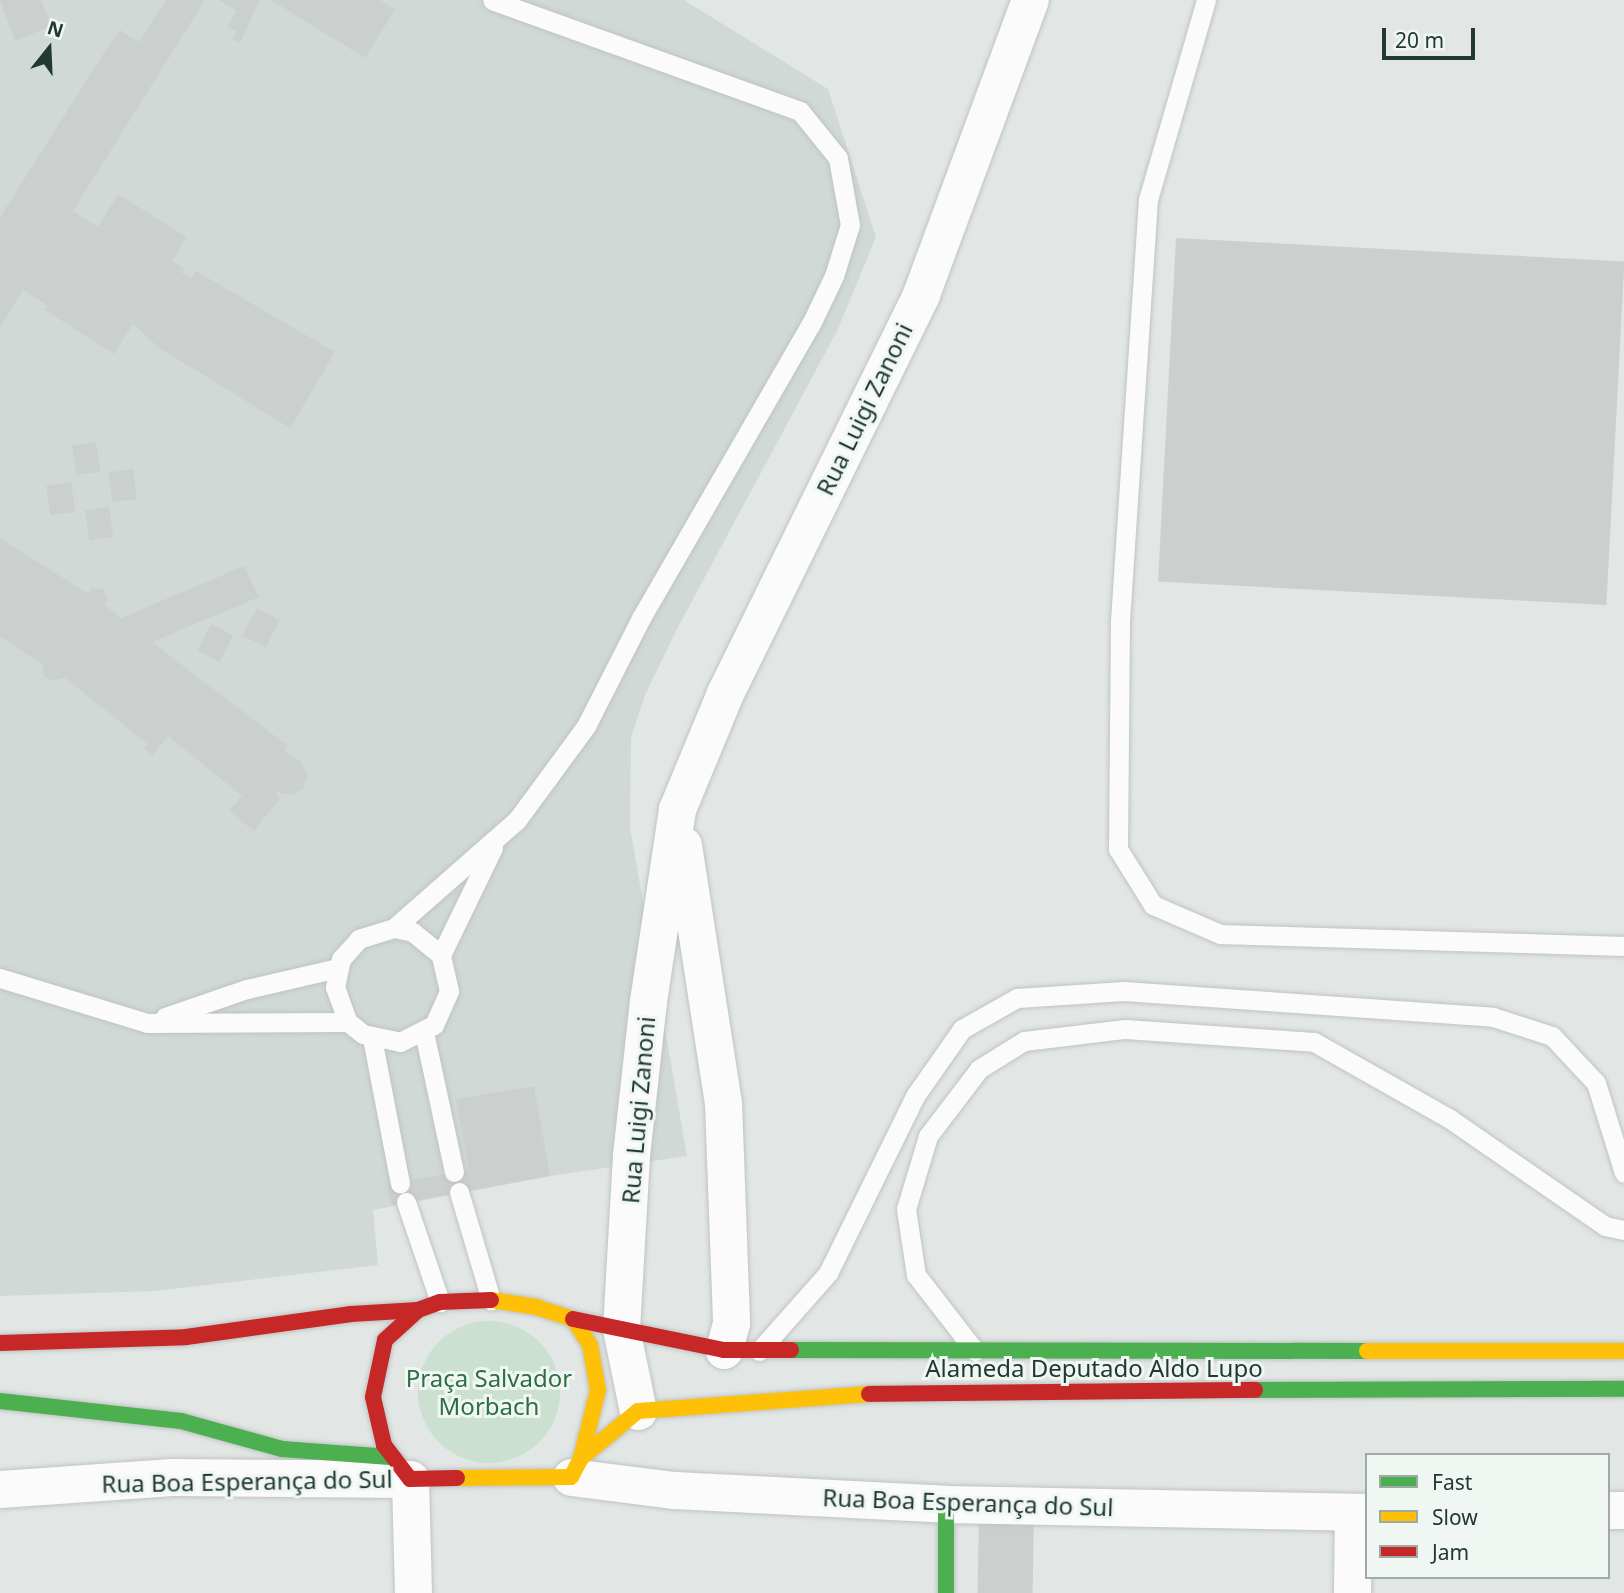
<!DOCTYPE html>
<html>
<head>
<meta charset="utf-8">
<style>
	body { margin:0 }
	#map { position:relative; width:1624px; height:1593px; overflow:hidden; background:#e2e7e5; font-family:"Noto Sans",sans-serif }
	div>[style] { position:absolute }
	[style*='--x'] { left:calc(var(--x)*1px); top:calc(var(--y)*1px); width:calc(var(--w)*1px); rotate:calc(var(--a)*1deg) }
	.built>* { inset:0; background:#d0d9d5 }
	.green>* { inset:0; background:#cbe0d1 }
	.round { border-radius:50% }
	.building>* { inset:0; background:#cbd0ce; transform-origin:0 0 }
	.roads { filter:drop-shadow(0 0 2px #bfc4c2) drop-shadow(0 0 2px #bfc4c2) }
	.lane>* { height:19px; margin:-9.5px; padding:0 9.5px; transform-origin:9.5px; border-radius:9.5px; background:#fbfbfb }
	.street>* { height:37px; margin:-18.5px; padding:0 18.5px; transform-origin:18.5px; border-radius:18.5px; background:#fbfbfb }
	.fast>* { height:16px; margin:-8px; padding:0 8px; transform-origin:8px; border-radius:8px; background:#4caf50 }
	.slow>* { height:16px; margin:-8px; padding:0 8px; transform-origin:8px; border-radius:8px; background:#ffc107 }
	.jam>* { height:16px; margin:-8px; padding:0 8px; transform-origin:8px; border-radius:8px; background:#c62828 }
	span { translate:-50% -50%; white-space:nowrap; text-align:center; line-height:1.15; -webkit-text-stroke:6px #f0f7f3; paint-order:stroke }
	.street-label { font-size:24px; color:#213932 }
	.park-label { font-size:24px; color:#2d6e44 }
	.legend { position:absolute; left:1365px; top:1453px; width:245px; height:126px; box-sizing:border-box; background:#f0f7f3; border:2px solid #9daba6; margin:0; padding:9px 12px; list-style:none; font-size:21px; color:#213932 }
	.legend li { display:flex; align-items:center; gap:14px; height:35px }
	.legend b { width:35px; border:2px solid #9daba6 }
	.north { position:absolute; left:14px; top:14px; width:70px; height:70px; -webkit-text-stroke:5px #f0f7f3; paint-order:stroke; rotate:18deg; font-size:19px; font-weight:700; line-height:28px; text-align:center; color:#213932 }
	.north::after { content:''; display:block; margin:auto; width:24px; height:32px; background:#213932; clip-path:polygon(50% 0,100% 100%,50% 72%,0 100%) }
	.scale { position:absolute; left:1382px; top:28px; width:93px; height:32px; box-sizing:border-box; border:4px solid #213932; border-top:0; padding-left:9px; font-size:21px; line-height:24px; white-space:nowrap; color:#213932; -webkit-text-stroke:5px #f0f7f3; paint-order:stroke }
</style>
</head>
<body>
<div id="map">
	<div class="built">
		<i style="clip-path:polygon(0 0,684px 0,828px 89px,876px 237px,837px 331px,677px 629px,645px 695px,631px 737px,630px 827px,687px 1156px,550px 1176px,373px 1210px,378px 1265px,156px 1291px,0 1296px)"></i>
	</div>
	<div class="green">
		<i class="round" style="left:418px;top:1321px;width:142px;height:142px"></i>
	</div>
	<div class="building">
		<i style="clip-path:polygon(0 0,41px 0,51px 26px,15px 41px)"></i>
		<i style="clip-path:polygon(166px 0,205px 0,73px 211px,98px 227px,118px 194px,187px 237px,172px 261px,184px 268px,182px 273px,191px 279px,196px 271px,335px 352px,290px 428px,158px 347px,133px 324px,114px 354px,45px 310px,48px 306px,23px 290px,0 327px,0 217px,110px 43px,120px 30px,139px 42px)"></i>
		<i style="clip-path:polygon(219px 0,260px 0,240px 43px,232px 39px,237px 32px,227px 26px,237px 11px)"></i>
		<i style="clip-path:polygon(271px 0,380px 0,395px 10px,365px 58px)"></i>
		<i style="left:1176px;top:238px;width:449px;height:344px;rotate:3deg"></i>
		<i style="left:96px;top:442px;width:30px;height:24px;rotate:82deg"></i>
		<i style="left:133px;top:469px;width:30px;height:25px;rotate:82deg"></i>
		<i style="left:71px;top:482px;width:30px;height:25px;rotate:82deg"></i>
		<i style="left:109px;top:507px;width:30px;height:24px;rotate:82deg"></i>
		<i style="clip-path:polygon(0 538px,87px 593px,92px 588px,103px 589px,107px 599px,105px 605px,121px 618px,244px 566px,259px 597px,152px 642px,288px 746px,285px 751px,301px 762px,307px 775px,303px 789px,292px 795px,276px 792px,280px 798px,254px 831px,229px 811px,242px 796px,168px 736px,152px 756px,144px 749px,148px 744px,65px 678px,52px 681px,44px 677px,42px 664px,0 636px)"></i>
		<i style="left:257px;top:608px;width:26px;height:31px;rotate:28deg"></i>
		<i style="left:211px;top:624px;width:25px;height:30px;rotate:27deg"></i>
		<i style="clip-path:polygon(534px 1086px,550px 1176px,391px 1205px,387px 1184px,469px 1170px,456px 1099px)"></i>
		<i style="left:979px;top:1512px;width:55px;height:81px;rotate:1deg"></i>
	</div>
	<div class="roads">
		<div class="lane">
			<i style="--x:1206;--y:0;--w:207;--a:106.2"></i>
			<i style="--x:1148;--y:199;--w:423;--a:93.8"></i>
			<i style="--x:1120;--y:621;--w:228;--a:90.5"></i>
			<i style="--x:1118;--y:849;--w:66;--a:58"></i>
			<i style="--x:1153;--y:905;--w:73;--a:23.4"></i>
			<i style="--x:1220;--y:934;--w:404;--a:1.7"></i>
			<i style="--x:394;--y:928;--w:164;--a:-41.3"></i>
			<i style="--x:517;--y:820;--w:117;--a:-53.7"></i>
			<i style="--x:586;--y:726;--w:121;--a:-63"></i>
			<i style="--x:641;--y:618;--w:340;--a:-60"></i>
			<i style="--x:811;--y:324;--w:53;--a:-64.4"></i>
			<i style="--x:834;--y:276;--w:53;--a:-72.6"></i>
			<i style="--x:850;--y:225;--w:68;--a:-100.2"></i>
			<i style="--x:838;--y:158;--w:60;--a:-129"></i>
			<i style="--x:800;--y:111;--w:327;--a:-160.2"></i>
			<i style="--x:441;--y:955;--w:36;--a:-141"></i>
			<i style="--x:413;--y:932;--w:19;--a:-168"></i>
			<i style="--x:394;--y:928;--w:37;--a:163"></i>
			<i style="--x:359;--y:939;--w:27;--a:132"></i>
			<i style="--x:341;--y:959;--w:29;--a:102"></i>
			<i style="--x:335;--y:987;--w:37;--a:70"></i>
			<i style="--x:348;--y:1022;--w:19;--a:39"></i>
			<i style="--x:363;--y:1034;--w:38;--a:12"></i>
			<i style="--x:400;--y:1042;--w:38;--a:-27"></i>
			<i style="--x:434;--y:1025;--w:37;--a:-66"></i>
			<i style="--x:449;--y:991;--w:37;--a:-103"></i>
			<i style="--x:441;--y:955;--w:119;--a:-64.1"></i>
			<i style="--x:0;--y:978;--w:154;--a:17"></i>
			<i style="--x:147;--y:1023;--w:201;--a:-0.3"></i>
			<i style="--x:165;--y:1017;--w:87;--a:-18.9"></i>
			<i style="--x:247;--y:989;--w:93;--a:-13"></i>
			<i style="--x:424;--y:1032;--w:143;--a:77.9"></i>
			<i style="--x:372;--y:1038;--w:148;--a:79.1"></i>
			<i style="--x:459;--y:1192;--w:113;--a:73.5"></i>
			<i style="--x:406;--y:1202;--w:106;--a:71.2"></i>
			<i style="--x:759;--y:1351;--w:104;--a:-48.5"></i>
			<i style="--x:828;--y:1273;--w:197;--a:-63.8"></i>
			<i style="--x:915;--y:1096;--w:82;--a:-55"></i>
			<i style="--x:962;--y:1029;--w:63;--a:-29.4"></i>
			<i style="--x:1017;--y:998;--w:107;--a:-3.7"></i>
			<i style="--x:1124;--y:991;--w:370;--a:4"></i>
			<i style="--x:1493;--y:1017;--w:62;--a:17.9"></i>
			<i style="--x:1552;--y:1036;--w:64;--a:46.9"></i>
			<i style="--x:1596;--y:1083;--w:94;--a:72.7"></i>
			<i style="--x:975;--y:1351;--w:96;--a:-127.8"></i>
			<i style="--x:916;--y:1275;--w:67;--a:-98.6"></i>
			<i style="--x:906;--y:1209;--w:76;--a:-73.2"></i>
			<i style="--x:928;--y:1136;--w:84;--a:-52.7"></i>
			<i style="--x:979;--y:1069;--w:53;--a:-31.9"></i>
			<i style="--x:1024;--y:1041;--w:102;--a:-6.8"></i>
			<i style="--x:1125;--y:1029;--w:189;--a:3.9"></i>
			<i style="--x:1314;--y:1042;--w:156;--a:29.5"></i>
			<i style="--x:1450;--y:1119;--w:188;--a:34.6"></i>
			<i style="--x:1605;--y:1226;--w:19;--a:12"></i>
		</div>
		<div class="street">
			<i style="--x:683;--y:845;--w:260;--a:81.2"></i>
			<i style="--x:723;--y:1102;--w:221;--a:87.9"></i>
			<i style="--x:731;--y:1323;--w:28;--a:105"></i>
			<i style="--x:638;--y:1411;--w:84;--a:-101.7"></i>
			<i style="--x:621;--y:1329;--w:174;--a:-86.7"></i>
			<i style="--x:631;--y:1155;--w:155;--a:-83.7"></i>
			<i style="--x:648;--y:1001;--w:194;--a:-81.4"></i>
			<i style="--x:677;--y:809;--w:126;--a:-67.5"></i>
			<i style="--x:725;--y:693;--w:445;--a:-63.8"></i>
			<i style="--x:921;--y:294;--w:314;--a:-69.7"></i>
			<i style="--x:571;--y:1477;--w:104;--a:7.2"></i>
			<i style="--x:674;--y:1490;--w:272;--a:2.9"></i>
			<i style="--x:946;--y:1504;--w:421;--a:1.1"></i>
			<i style="--x:0;--y:1489;--w:172;--a:-4"></i>
			<i style="--x:172;--y:1477;--w:238;--a:0.5"></i>
			<i style="--x:410;--y:1479;--w:114;--a:88.5"></i>
			<i style="--x:1608;--y:1510;--w:16;--a:0"></i>
			<i style="--x:1352;--y:1593;--w:81;--a:-89.3"></i>
		</div>
		<div class="fast">
			<i style="--x:791;--y:1350;--w:576;--a:0.1"></i>
			<i style="--x:1255;--y:1390;--w:369;--a:-0.2"></i>
			<i style="--x:0;--y:1401;--w:182;--a:6.3"></i>
			<i style="--x:181;--y:1421;--w:105;--a:15.5"></i>
			<i style="--x:282;--y:1449;--w:108;--a:4.2"></i>
			<i style="--x:946;--y:1504;--w:89;--a:90"></i>
		</div>
		<div class="slow">
			<i style="--x:1367;--y:1351;--w:257;--a:0"></i>
			<i style="--x:581;--y:1458;--w:74;--a:-39.5"></i>
			<i style="--x:638;--y:1411;--w:232;--a:-4.2"></i>
			<i style="--x:457;--y:1478;--w:114;--a:-0.5"></i>
			<i style="--x:571;--y:1477;--w:21;--a:-62"></i>
			<i style="--x:581;--y:1458;--w:70;--a:-76"></i>
			<i style="--x:598;--y:1390;--w:46;--a:-100.1"></i>
			<i style="--x:590;--y:1345;--w:31;--a:-123"></i>
			<i style="--x:573;--y:1319;--w:38;--a:-162"></i>
			<i style="--x:537;--y:1307;--w:47;--a:-171.3"></i>
		</div>
		<div class="jam">
			<i style="--x:573;--y:1319;--w:154;--a:11.6"></i>
			<i style="--x:724;--y:1350;--w:67;--a:0"></i>
			<i style="--x:0;--y:1343;--w:186;--a:-1.8"></i>
			<i style="--x:186;--y:1337;--w:167;--a:-7.9"></i>
			<i style="--x:351;--y:1314;--w:67;--a:-3.4"></i>
			<i style="--x:869;--y:1394;--w:386;--a:-0.6"></i>
			<i style="--x:457;--y:1478;--w:47;--a:178.8"></i>
			<i style="--x:410;--y:1479;--w:43;--a:-127.4"></i>
			<i style="--x:384;--y:1445;--w:49;--a:-102.9"></i>
			<i style="--x:373;--y:1397;--w:58;--a:-78.1"></i>
			<i style="--x:385;--y:1340;--w:45;--a:-42.3"></i>
			<i style="--x:418;--y:1310;--w:23;--a:-20"></i>
			<i style="--x:440;--y:1302;--w:51;--a:-2.2"></i>
		</div>
	</div>
	<div class="street-label">
		<span style="left:864px;top:409px;rotate:-64deg">Rua Luigi Zanoni</span>
		<span style="left:638px;top:1110px;rotate:-85deg">Rua Luigi Zanoni</span>
		<span style="left:1094px;top:1368px">Alameda Deputado Aldo Lupo</span>
		<span style="left:247px;top:1481px;rotate:-1deg">Rua Boa Esperança do Sul</span>
		<span style="left:968px;top:1502px;rotate:2deg">Rua Boa Esperança do Sul</span>
	</div>
	<div class="park-label">
		<span style="left:489px;top:1392px">Praça Salvador<br>Morbach</span>
	</div>
	<ul class="legend">
	<li><b style="height:9px;background:#4caf50"></b>Fast</li>
	<li><b style="height:9px;background:#ffc107"></b>Slow</li>
	<li><b style="height:9px;background:#c62828"></b>Jam</li>
	</ul>
	<div class="north">N</div>
	<div class="scale">20 m</div>
</div>
</body>
</html>
